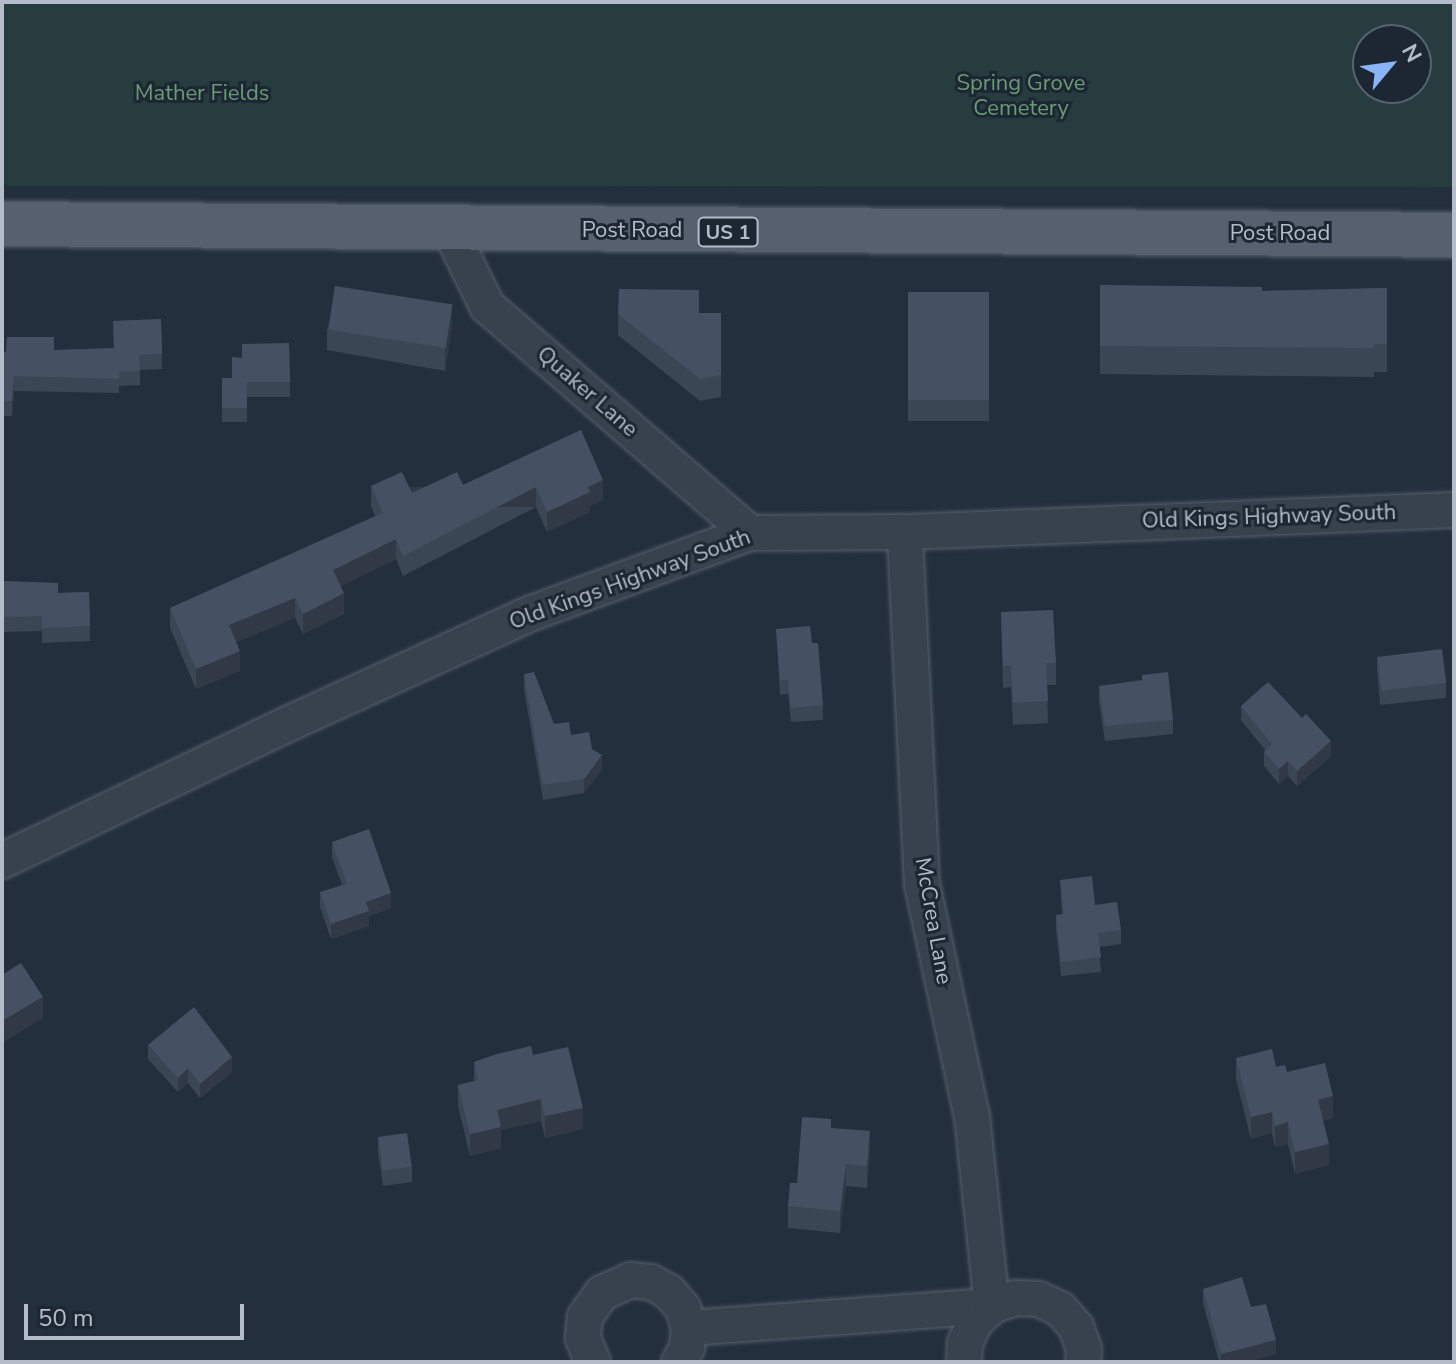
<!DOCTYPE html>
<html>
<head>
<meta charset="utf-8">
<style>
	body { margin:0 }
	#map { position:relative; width:1456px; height:1364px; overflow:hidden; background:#242f3e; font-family:"Nunito Sans",sans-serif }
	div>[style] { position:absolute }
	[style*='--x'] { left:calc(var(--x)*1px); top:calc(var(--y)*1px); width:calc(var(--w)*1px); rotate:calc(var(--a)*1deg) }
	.green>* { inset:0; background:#263c3f }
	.roads { filter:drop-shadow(0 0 2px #565f6c) drop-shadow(0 0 2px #565f6c) }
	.minor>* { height:34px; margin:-17px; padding:0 17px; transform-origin:17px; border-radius:17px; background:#38414e }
	.major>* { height:44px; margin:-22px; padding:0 22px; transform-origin:22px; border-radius:22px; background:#56606e }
	.wall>* { inset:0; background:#3b4654; transform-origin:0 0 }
	.shaded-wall>* { inset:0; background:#303945; transform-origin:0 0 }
	.building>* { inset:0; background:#455162; transform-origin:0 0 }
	span { translate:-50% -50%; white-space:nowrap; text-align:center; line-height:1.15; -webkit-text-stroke:6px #1d2633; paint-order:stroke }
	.shield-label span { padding:2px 6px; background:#1d2633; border:2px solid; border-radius:6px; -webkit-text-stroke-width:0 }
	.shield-label { font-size:20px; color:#b4bcc9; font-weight:700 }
	.park-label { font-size:22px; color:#6b9a76 }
	.street-label { font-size:22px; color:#b4bcc9 }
	.frame { position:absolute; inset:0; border:4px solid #b4bcc9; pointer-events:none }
	.north { position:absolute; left:1352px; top:24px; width:80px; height:80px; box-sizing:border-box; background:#1d2633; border:2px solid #59626f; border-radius:50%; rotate:61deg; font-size:22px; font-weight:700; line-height:32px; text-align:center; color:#b4bcc9 }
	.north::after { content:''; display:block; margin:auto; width:28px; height:36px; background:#8ab4f8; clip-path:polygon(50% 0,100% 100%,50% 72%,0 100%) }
	.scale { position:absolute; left:24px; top:1304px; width:220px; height:36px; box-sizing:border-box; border:4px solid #b4bcc9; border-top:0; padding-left:10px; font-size:24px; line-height:28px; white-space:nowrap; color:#b4bcc9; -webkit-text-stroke:6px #1d2633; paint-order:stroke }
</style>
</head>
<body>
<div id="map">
	<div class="green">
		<i style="clip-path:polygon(evenodd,2px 2px,1454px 2px,1454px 187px,8px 186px,2px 182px,2px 2px,1368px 40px,1416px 40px,1416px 88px,1368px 88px,1368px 40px)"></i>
	</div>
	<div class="roads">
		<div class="minor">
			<i style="--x:450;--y:230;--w:85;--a:64"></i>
			<i style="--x:487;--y:306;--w:347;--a:40.8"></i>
			<i style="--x:2;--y:861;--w:317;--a:-25.6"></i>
			<i style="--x:288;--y:724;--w:268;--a:-24.5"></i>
			<i style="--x:532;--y:613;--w:232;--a:-20.2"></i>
			<i style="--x:750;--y:533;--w:155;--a:-0.4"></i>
			<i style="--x:905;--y:532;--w:549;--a:-2.29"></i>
			<i style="--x:689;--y:1328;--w:304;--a:-4.2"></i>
			<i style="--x:992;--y:1306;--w:190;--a:-96"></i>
			<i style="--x:972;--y:1117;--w:238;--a:-102.1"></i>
			<i style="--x:922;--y:884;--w:352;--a:-92.8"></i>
			<i style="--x:593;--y:1362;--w:26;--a:-113"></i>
			<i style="--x:583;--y:1338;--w:21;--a:-85"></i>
			<i style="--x:585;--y:1317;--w:29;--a:-55"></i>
			<i style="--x:602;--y:1293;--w:32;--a:-24"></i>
			<i style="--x:631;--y:1280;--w:20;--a:6"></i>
			<i style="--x:651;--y:1282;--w:21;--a:29"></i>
			<i style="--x:669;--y:1292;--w:21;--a:49"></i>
			<i style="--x:683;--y:1308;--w:21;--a:73"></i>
			<i style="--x:689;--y:1328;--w:20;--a:96"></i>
			<i style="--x:687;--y:1348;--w:16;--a:120"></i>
			<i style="--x:964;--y:1362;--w:19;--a:-87"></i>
			<i style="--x:965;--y:1343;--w:23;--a:-65"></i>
			<i style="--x:975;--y:1322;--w:23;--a:-43"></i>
			<i style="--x:992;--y:1306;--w:24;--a:-19"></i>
			<i style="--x:1015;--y:1298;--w:23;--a:2"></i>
			<i style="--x:1038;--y:1299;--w:24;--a:24"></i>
			<i style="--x:1060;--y:1309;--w:24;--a:48"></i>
			<i style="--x:1076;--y:1327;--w:23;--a:70"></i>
			<i style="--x:1084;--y:1349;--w:13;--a:94"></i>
		</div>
		<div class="major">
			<i style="--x:2;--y:224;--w:1452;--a:0.43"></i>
		</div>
	</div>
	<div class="wall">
		<i style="clip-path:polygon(1100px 285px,1262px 291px,1387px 288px,1387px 372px,1374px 372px,1374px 377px,1100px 374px)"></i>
		<i style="clip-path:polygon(619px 289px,699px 313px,721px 313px,721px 397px,700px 401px,618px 335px)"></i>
		<i style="left:908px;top:292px;width:81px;height:129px"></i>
		<i style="clip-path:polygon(161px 319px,162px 369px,140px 370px,140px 385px,119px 386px,119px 393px,14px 391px,12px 416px,2px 416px,2px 352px,114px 348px,113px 321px)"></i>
		<i style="clip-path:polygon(452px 327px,445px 371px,327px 350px,327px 329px)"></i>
		<i style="clip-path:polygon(289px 343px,290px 397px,247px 397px,247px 422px,222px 422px,222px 378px,232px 378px,242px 358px)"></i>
		<i style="clip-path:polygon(581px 430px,603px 500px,590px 506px,590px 512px,547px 532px,536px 507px,403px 576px,396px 559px,341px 586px,344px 614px,303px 634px,295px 618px,236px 642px,240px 671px,196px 689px,170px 628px,170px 608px,375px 516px,371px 506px,371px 486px,412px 493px,463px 485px)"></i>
		<i style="clip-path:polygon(2px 581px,58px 593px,89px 592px,90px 641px,42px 643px,42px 631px,2px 632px)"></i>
		<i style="clip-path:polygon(1001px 612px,1056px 663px,1056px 685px,1047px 685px,1048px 723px,1013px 725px,1011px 687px,1003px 688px)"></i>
		<i style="clip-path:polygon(776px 629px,812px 643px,823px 705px,823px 720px,791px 722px,788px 694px,780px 695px)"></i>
		<i style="clip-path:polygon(1377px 656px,1446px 683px,1446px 698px,1380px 705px,1377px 670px)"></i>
		<i style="clip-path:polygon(524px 674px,554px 724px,592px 749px,602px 770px,584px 793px,543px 800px,524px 689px)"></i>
		<i style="clip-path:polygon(1099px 686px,1173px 720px,1173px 734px,1105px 741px,1099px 701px)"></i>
		<i style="clip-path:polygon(1241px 706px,1331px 756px,1297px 786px,1288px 776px,1279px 784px,1264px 766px,1264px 752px,1265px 750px,1241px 720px)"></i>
		<i style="clip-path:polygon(332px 842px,391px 908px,369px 916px,369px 926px,331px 939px,320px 907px,320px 892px,342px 885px,332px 857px)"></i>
		<i style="clip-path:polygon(1060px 880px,1095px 905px,1121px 930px,1121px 944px,1099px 947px,1101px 972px,1061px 976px,1056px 929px,1056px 915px,1062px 914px)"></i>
		<i style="clip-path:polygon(148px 1045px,232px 1072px,200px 1098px,188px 1083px,178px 1092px,148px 1059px)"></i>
		<i style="clip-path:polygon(533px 1055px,583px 1129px,545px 1138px,541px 1121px,501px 1130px,501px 1148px,470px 1156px,458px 1106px,458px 1085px,474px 1081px,474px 1062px)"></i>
		<i style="clip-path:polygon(1236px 1058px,1276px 1067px,1287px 1072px,1333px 1118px,1323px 1121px,1329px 1165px,1295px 1174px,1288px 1144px,1275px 1147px,1272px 1133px,1251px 1139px,1236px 1080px)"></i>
		<i style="clip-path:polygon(831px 1128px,870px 1152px,867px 1188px,846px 1186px,840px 1233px,788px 1228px,788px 1206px)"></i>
		<i style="clip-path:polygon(378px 1137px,412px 1167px,412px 1182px,383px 1186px,378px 1152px)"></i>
		<i style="clip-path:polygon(1203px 1289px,1276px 1354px,1246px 1362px,1219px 1362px,1203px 1303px)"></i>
	</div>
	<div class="shaded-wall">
		<i style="clip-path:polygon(452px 305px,452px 327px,445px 371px,445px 349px)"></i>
		<i style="clip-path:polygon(14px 376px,14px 391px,12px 416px,12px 401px)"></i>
		<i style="clip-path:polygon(603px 480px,603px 500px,590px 506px,590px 512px,547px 532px,547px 512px,588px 487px)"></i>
		<i style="left:536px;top:487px;width:20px;height:150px;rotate:90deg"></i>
		<i style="clip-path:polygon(396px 539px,396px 559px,333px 590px,333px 570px)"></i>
		<i style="clip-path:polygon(344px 593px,344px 614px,303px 634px,303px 614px)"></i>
		<i style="clip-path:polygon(295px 598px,295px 618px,229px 645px,229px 625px)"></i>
		<i style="clip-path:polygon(240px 651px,240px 671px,196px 689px,196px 669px)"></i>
		<i style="clip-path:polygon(1331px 741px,1331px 756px,1297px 786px,1297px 771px)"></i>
		<i style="clip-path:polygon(602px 755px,602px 770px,584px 793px,584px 779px)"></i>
		<i style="clip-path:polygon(1288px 761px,1288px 776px,1279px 784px,1279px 769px)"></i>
		<i style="clip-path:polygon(391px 893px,391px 908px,369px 916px,369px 926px,331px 939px,331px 924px,366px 902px)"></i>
		<i style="clip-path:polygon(43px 997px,43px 1018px,2px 1043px,2px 1021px)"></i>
		<i style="clip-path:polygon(232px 1057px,232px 1072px,200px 1098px,200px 1084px)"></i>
		<i style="clip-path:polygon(188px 1068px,188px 1083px,178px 1092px,178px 1078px)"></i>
		<i style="clip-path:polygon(1333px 1096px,1333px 1118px,1318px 1122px,1318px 1100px)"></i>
		<i style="clip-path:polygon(541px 1099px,541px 1121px,501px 1130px,501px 1148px,470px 1156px,470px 1134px,497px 1110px)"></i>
		<i style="clip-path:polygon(583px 1108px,583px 1129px,545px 1138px,545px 1116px)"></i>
		<i style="clip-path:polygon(1272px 1112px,1272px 1133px,1251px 1139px,1251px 1117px)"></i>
		<i style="clip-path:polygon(1288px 1122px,1288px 1144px,1275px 1147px,1275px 1126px)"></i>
		<i style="clip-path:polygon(870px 1131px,870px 1152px,867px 1188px,867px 1166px)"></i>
		<i style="clip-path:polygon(1329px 1144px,1329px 1165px,1295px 1174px,1295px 1152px)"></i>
		<i style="clip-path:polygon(846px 1164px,846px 1186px,840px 1233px,840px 1211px)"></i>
		<i style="clip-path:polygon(1276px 1340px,1276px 1354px,1246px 1362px,1221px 1362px,1221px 1354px)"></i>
	</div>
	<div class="building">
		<i style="clip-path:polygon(1100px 285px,1262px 287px,1262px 291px,1387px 288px,1387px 344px,1374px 344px,1374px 348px,1100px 346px)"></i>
		<i style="left:335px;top:286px;width:119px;height:44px;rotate:9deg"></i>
		<i style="clip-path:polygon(619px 289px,699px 290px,699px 313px,721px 313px,721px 375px,700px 379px,618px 314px)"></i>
		<i style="left:908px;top:292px;width:81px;height:108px"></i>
		<i style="clip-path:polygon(161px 319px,162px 354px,139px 355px,140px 371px,119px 372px,119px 379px,14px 376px,12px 401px,2px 401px,2px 352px,6px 352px,7px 337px,54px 337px,54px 350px,114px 348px,113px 321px)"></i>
		<i style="clip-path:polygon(289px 343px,290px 382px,247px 382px,247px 408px,222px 408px,222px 378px,232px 378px,232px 357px,242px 358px,242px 344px)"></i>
		<i style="clip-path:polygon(581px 430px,603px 480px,588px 487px,590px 492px,547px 512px,536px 487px,403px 556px,396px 539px,333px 570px,344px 593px,303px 614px,295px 598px,229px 625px,240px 651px,196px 669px,170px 608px,383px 513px,371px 486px,402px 472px,412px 493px,457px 472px,463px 485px)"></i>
		<i style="clip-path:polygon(2px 581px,58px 583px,58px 593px,89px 592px,90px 626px,42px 628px,42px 616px,2px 617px)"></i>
		<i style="clip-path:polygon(1053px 610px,1056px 663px,1046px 663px,1048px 701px,1013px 703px,1011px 666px,1003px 666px,1001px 612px)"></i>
		<i style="clip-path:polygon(810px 626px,812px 643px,818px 643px,823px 705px,791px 708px,788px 680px,780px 680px,776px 629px)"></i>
		<i style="left:1442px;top:649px;width:34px;height:65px;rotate:83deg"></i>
		<i style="clip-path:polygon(534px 672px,554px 724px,569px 722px,571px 735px,589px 732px,592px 749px,602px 755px,584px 779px,543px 785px,524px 674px)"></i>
		<i style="clip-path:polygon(1168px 672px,1173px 720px,1105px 726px,1099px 686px,1142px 680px,1142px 675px)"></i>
		<i style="clip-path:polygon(1268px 682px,1302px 718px,1306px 714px,1331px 741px,1297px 771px,1288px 761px,1279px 769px,1264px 752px,1272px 744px,1241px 706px)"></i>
		<i style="clip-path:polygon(369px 829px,391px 893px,366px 902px,369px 911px,331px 924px,320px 892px,347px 884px,332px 842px)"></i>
		<i style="clip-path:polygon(1092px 876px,1095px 905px,1117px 902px,1121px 930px,1098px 933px,1101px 957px,1061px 962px,1056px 915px,1064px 914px,1060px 880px)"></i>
		<i style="clip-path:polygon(21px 963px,43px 997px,2px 1021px,2px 975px)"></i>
		<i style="clip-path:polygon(194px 1007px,232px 1057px,200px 1084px,188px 1068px,178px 1078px,148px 1045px)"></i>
		<i style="clip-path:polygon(531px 1046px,533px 1055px,568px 1047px,583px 1108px,545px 1116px,541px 1099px,497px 1110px,501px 1127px,470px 1134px,458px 1085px,478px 1080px,474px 1062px,497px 1054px)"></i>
		<i style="clip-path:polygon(1272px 1049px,1276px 1067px,1285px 1065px,1287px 1072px,1325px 1063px,1333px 1096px,1318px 1100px,1329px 1144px,1295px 1152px,1288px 1122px,1275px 1126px,1272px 1112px,1251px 1117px,1236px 1058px)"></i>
		<i style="clip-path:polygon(802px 1117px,831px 1119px,831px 1128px,870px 1131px,867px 1166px,846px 1164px,840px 1211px,788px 1206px,790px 1183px,797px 1183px)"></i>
		<i style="left:407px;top:1133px;width:34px;height:29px;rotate:82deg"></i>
		<i style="clip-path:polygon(1242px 1277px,1251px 1307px,1266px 1304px,1276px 1340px,1221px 1354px,1203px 1289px)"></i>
	</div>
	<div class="shield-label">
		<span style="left:728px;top:232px">US 1</span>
	</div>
	<div class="park-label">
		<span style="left:1021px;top:96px">Spring Grove<br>Cemetery</span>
		<span style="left:202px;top:94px">Mather Fields</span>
	</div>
	<div class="street-label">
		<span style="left:632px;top:231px">Post Road</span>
		<span style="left:1280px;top:234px">Post Road</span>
		<span style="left:587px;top:392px;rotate:41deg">Quaker Lane</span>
		<span style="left:1269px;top:517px;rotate:-2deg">Old Kings Highway South</span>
		<span style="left:630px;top:580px;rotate:-20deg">Old Kings Highway South</span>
		<span style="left:933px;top:921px;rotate:80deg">McCrea Lane</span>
	</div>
	<div class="frame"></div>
	<div class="north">N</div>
	<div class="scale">50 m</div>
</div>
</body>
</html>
